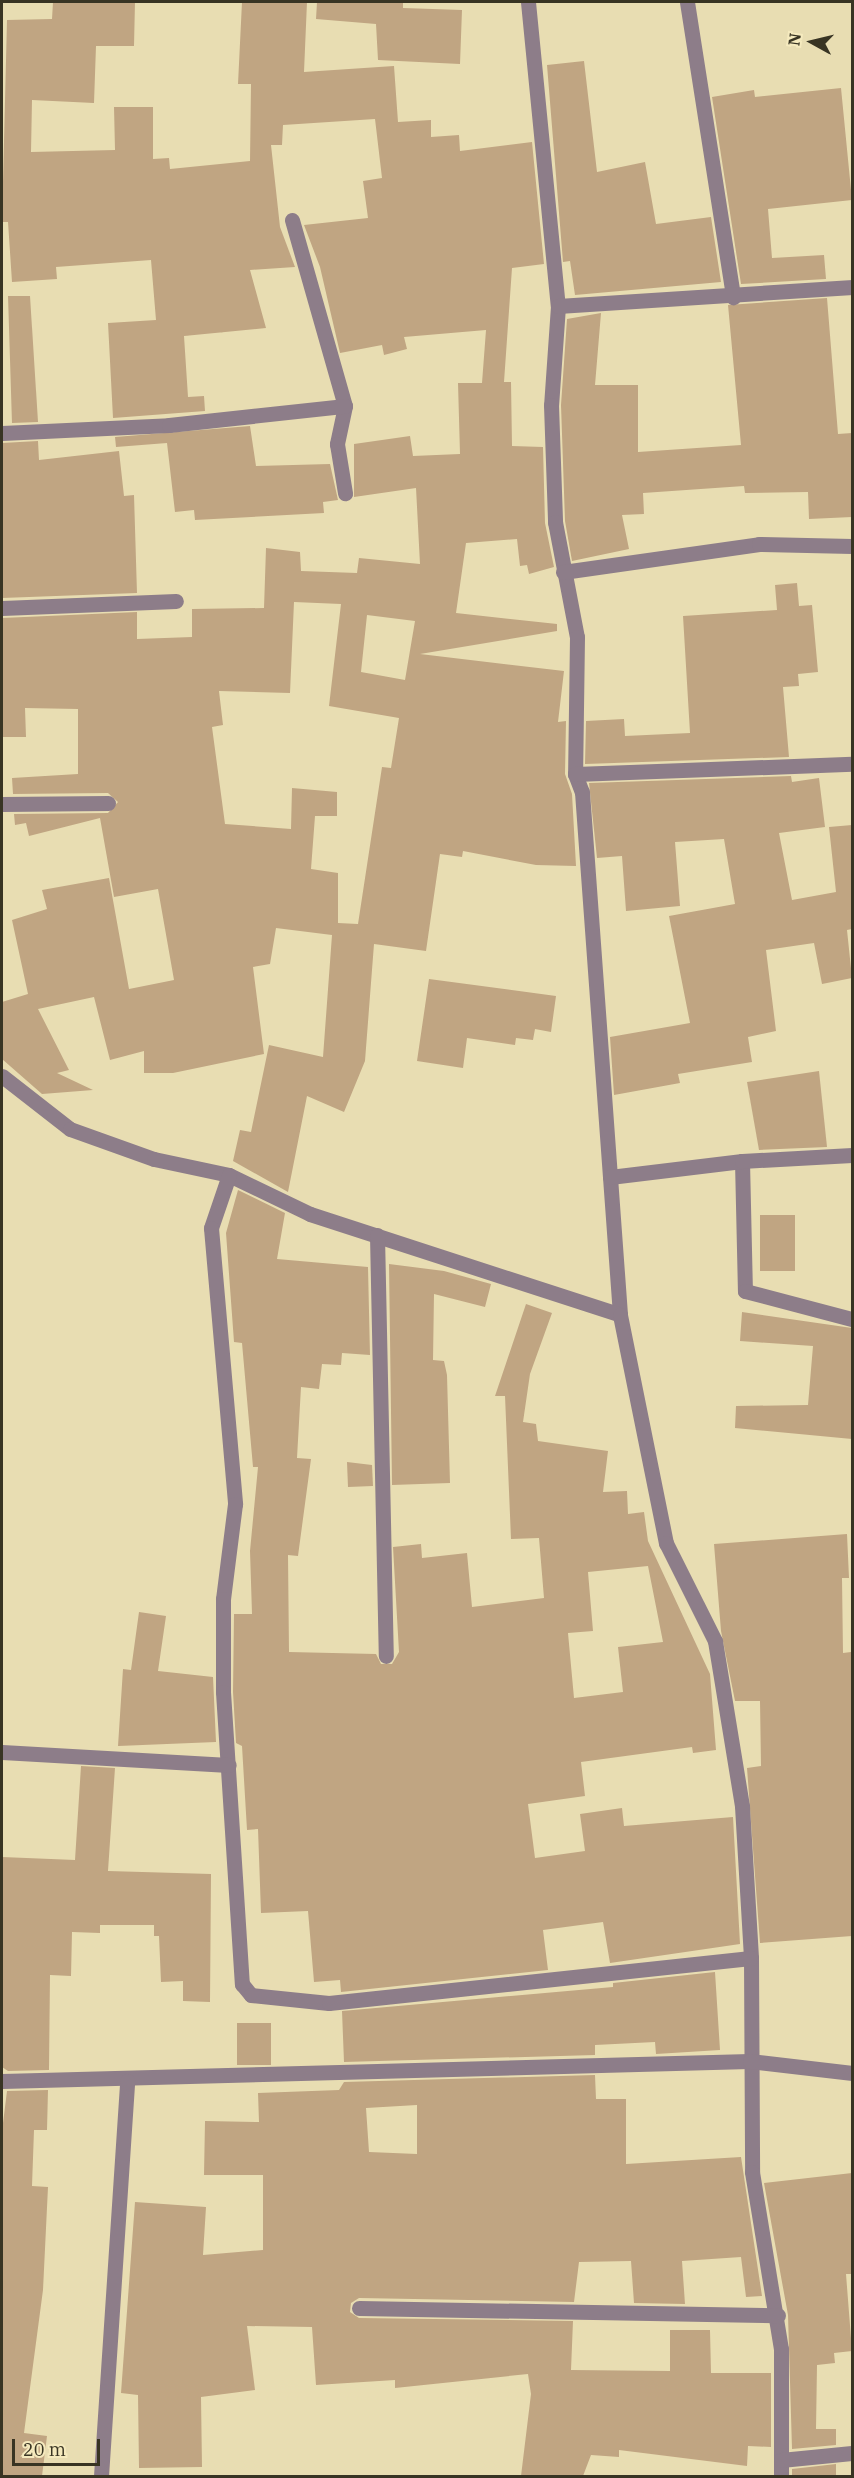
<!DOCTYPE html>
<html>
<head>
<meta charset="utf-8">
<style>
	body { margin:0 }
	#map { position:relative; width:854px; height:2478px; overflow:hidden; background:#e8ddb2; font-family:"IBM Plex Serif",serif }
	div>[style] { position:absolute }
	[style*='--x'] { left:calc(var(--x)*1px); top:calc(var(--y)*1px); width:calc(var(--w)*1px); rotate:calc(var(--a)*1deg) }
	.building>* { inset:0; background:#c0a582; transform-origin:0 0 }
	.minor>* { height:15px; margin:-7.5px; padding:0 7.5px; transform-origin:7.5px; border-radius:7.5px; background:#8d7d89 }
	span { translate:-50% -50%; white-space:nowrap; text-align:center; line-height:1.15; -webkit-text-stroke:4.5px #f5eabe; paint-order:stroke }
	.frame { position:absolute; inset:0; border:3px solid #383423; pointer-events:none }
	.north { position:absolute; left:782px; top:12px; width:60px; height:60px; -webkit-text-stroke:4px #f5eabe; paint-order:stroke; rotate:278deg; font-size:16px; font-weight:700; line-height:24px; text-align:center; color:#383423 }
	.north::after { content:''; display:block; margin:auto; width:21px; height:27px; background:#383423; clip-path:polygon(50% 0,100% 100%,50% 72%,0 100%) }
	.scale { position:absolute; left:12px; top:2439px; width:88px; height:27px; box-sizing:border-box; border:3px solid #383423; border-top:0; padding-left:8px; font-size:18px; line-height:21px; white-space:nowrap; color:#383423; -webkit-text-stroke:4px #f5eabe; paint-order:stroke }
</style>
</head>
<body>
<div id="map">
	<div class="building">
		<i style="clip-path:polygon(evenodd,53px 2px,135px 2px,134px 46px,96px 46px,94px 103px,32px 100px,31px 152px,115px 150px,114px 107px,153px 107px,153px 159px,169px 158px,170px 169px,250px 161px,251px 84px,238px 84px,242px 2px,307px 2px,304px 72px,394px 66px,398px 122px,431px 120px,431px 137px,459px 135px,460px 151px,532px 142px,544px 264px,512px 268px,504px 382px,511px 382px,512px 446px,543px 447px,545px 523px,554px 567px,529px 574px,527px 565px,520px 566px,517px 539px,466px 543px,456px 613px,557px 624px,557px 631px,420px 654px,564px 671px,558px 722px,566px 721px,565px 774px,572px 794px,576px 866px,536px 865px,463px 851px,462px 857px,440px 854px,426px 951px,374px 944px,365px 1061px,344px 1112px,307px 1096px,288px 1192px,233px 1161px,240px 1130px,251px 1132px,269px 1045px,323px 1057px,332px 935px,276px 928px,270px 964px,253px 967px,264px 1054px,173px 1073px,144px 1073px,144px 1051px,110px 1060px,94px 997px,38px 1009px,69px 1070px,57px 1073px,93px 1090px,42px 1094px,2px 1059px,2px 1002px,28px 994px,12px 920px,47px 909px,42px 890px,109px 878px,129px 989px,174px 980px,158px 889px,114px 897px,100px 818px,29px 836px,26px 823px,15px 825px,14px 814px,108px 813px,118px 802px,108px 793px,13px 794px,12px 778px,78px 774px,78px 709px,25px 708px,26px 737px,2px 737px,2px 618px,137px 612px,137px 639px,192px 637px,192px 609px,264px 608px,266px 548px,300px 552px,301px 571px,357px 573px,359px 558px,420px 564px,416px 488px,354px 497px,354px 444px,410px 436px,413px 456px,460px 454px,458px 383px,482px 383px,486px 330px,404px 337px,407px 349px,384px 355px,382px 345px,340px 353px,320px 267px,304px 225px,368px 218px,363px 181px,382px 178px,375px 119px,283px 125px,282px 145px,271px 145px,280px 227px,295px 267px,250px 270px,266px 328px,184px 336px,188px 397px,204px 396px,205px 411px,113px 418px,108px 323px,156px 320px,151px 260px,56px 267px,57px 279px,12px 282px,8px 222px,2px 222px,7px 20px,52px 19px,53px 2px,294px 602px,341px 604px,329px 706px,399px 718px,391px 768px,382px 767px,358px 924px,338px 923px,338px 873px,311px 869px,315px 816px,337px 816px,337px 792px,292px 788px,291px 829px,225px 824px,212px 727px,223px 725px,219px 691px,290px 693px,294px 602px,53px 2px,367px 615px,415px 621px,405px 680px,361px 672px,367px 615px)"></i>
		<i style="clip-path:polygon(317px 2px,403px 2px,403px 8px,462px 10px,460px 64px,378px 60px,376px 24px,316px 19px)"></i>
		<i style="clip-path:polygon(584px 61px,597px 172px,645px 162px,656px 224px,711px 217px,721px 282px,575px 295px,570px 261px,563px 262px,547px 65px)"></i>
		<i style="clip-path:polygon(841px 88px,852px 200px,768px 209px,772px 258px,824px 255px,826px 279px,741px 284px,712px 97px,754px 90px,755px 97px)"></i>
		<i style="clip-path:polygon(8px 296px,30px 296px,38px 422px,12px 423px)"></i>
		<i style="clip-path:polygon(827px 298px,838px 434px,852px 433px,852px 517px,809px 519px,808px 492px,745px 493px,744px 486px,643px 493px,644px 514px,622px 515px,629px 549px,572px 561px,565px 521px,561px 405px,567px 319px,601px 313px,595px 385px,638px 385px,638px 452px,741px 445px,728px 305px)"></i>
		<i style="clip-path:polygon(250px 426px,256px 466px,330px 464px,338px 500px,323px 502px,324px 513px,195px 520px,194px 510px,175px 512px,167px 443px,116px 447px,115px 437px)"></i>
		<i style="clip-path:polygon(38px 441px,39px 460px,119px 451px,124px 496px,134px 495px,137px 593px,2px 598px,2px 443px)"></i>
		<i style="clip-path:polygon(797px 583px,799px 606px,812px 605px,818px 672px,798px 674px,799px 686px,783px 687px,789px 757px,585px 764px,586px 721px,624px 719px,625px 736px,690px 733px,683px 616px,777px 610px,775px 585px)"></i>
		<i style="clip-path:polygon(791px 776px,792px 782px,819px 778px,825px 827px,779px 833px,792px 900px,836px 892px,829px 827px,852px 825px,852px 929px,847px 930px,852px 978px,822px 984px,814px 943px,766px 950px,776px 1031px,748px 1037px,752px 1062px,678px 1074px,680px 1083px,614px 1095px,610px 1037px,690px 1023px,669px 916px,735px 904px,724px 839px,675px 842px,680px 906px,626px 911px,622px 856px,597px 858px,589px 783px)"></i>
		<i style="clip-path:polygon(429px 979px,556px 996px,551px 1032px,535px 1029px,533px 1040px,516px 1038px,515px 1045px,467px 1038px,463px 1068px,417px 1061px)"></i>
		<i style="clip-path:polygon(819px 1071px,827px 1147px,759px 1150px,747px 1082px)"></i>
		<i style="clip-path:polygon(evenodd,238px 1190px,285px 1213px,277px 1259px,368px 1267px,370px 1355px,342px 1353px,341px 1365px,322px 1364px,319px 1389px,301px 1387px,297px 1458px,311px 1459px,298px 1556px,288px 1555px,289px 1652px,376px 1654px,381px 1664px,392px 1664px,399px 1652px,393px 1547px,421px 1544px,422px 1558px,467px 1553px,472px 1607px,544px 1598px,539px 1538px,511px 1539px,505px 1396px,495px 1396px,526px 1304px,552px 1313px,530px 1374px,523px 1422px,536px 1424px,538px 1441px,608px 1451px,603px 1492px,627px 1491px,628px 1514px,644px 1512px,648px 1541px,710px 1674px,716px 1750px,693px 1753px,692px 1747px,581px 1762px,585px 1796px,528px 1804px,535px 1858px,585px 1851px,580px 1814px,622px 1808px,624px 1826px,733px 1817px,740px 1944px,610px 1963px,603px 1922px,543px 1930px,548px 1970px,341px 1992px,340px 1980px,314px 1982px,308px 1911px,261px 1913px,258px 1829px,247px 1830px,242px 1746px,236px 1743px,233px 1692px,234px 1614px,252px 1614px,250px 1551px,258px 1467px,253px 1467px,242px 1343px,234px 1342px,226px 1233px,238px 1190px,648px 1566px,663px 1642px,618px 1647px,623px 1692px,574px 1698px,568px 1633px,593px 1631px,588px 1572px,648px 1566px)"></i>
		<i style="left:760px;top:1215px;width:35px;height:56px"></i>
		<i style="clip-path:polygon(389px 1264px,444px 1271px,491px 1284px,485px 1307px,434px 1294px,433px 1360px,444px 1361px,447px 1375px,450px 1483px,392px 1485px)"></i>
		<i style="clip-path:polygon(742px 1312px,852px 1328px,852px 1439px,735px 1428px,736px 1406px,808px 1405px,813px 1346px,740px 1341px)"></i>
		<i style="clip-path:polygon(347px 1462px,372px 1465px,373px 1486px,348px 1487px)"></i>
		<i style="clip-path:polygon(847px 1534px,849px 1578px,842px 1578px,843px 1653px,851px 1652px,852px 1664px,852px 1936px,760px 1943px,747px 1768px,761px 1766px,760px 1701px,735px 1701px,721px 1631px,714px 1544px)"></i>
		<i style="clip-path:polygon(139px 1612px,166px 1616px,158px 1671px,213px 1677px,216px 1742px,118px 1746px,123px 1669px,131px 1670px)"></i>
		<i style="clip-path:polygon(81px 1766px,115px 1768px,108px 1871px,211px 1874px,210px 2002px,183px 2001px,183px 1981px,161px 1982px,159px 1936px,154px 1936px,154px 1925px,100px 1925px,100px 1933px,72px 1932px,71px 1976px,50px 1975px,49px 2070px,8px 2071px,2px 2067px,2px 1857px,75px 1860px)"></i>
		<i style="clip-path:polygon(715px 1972px,720px 2050px,656px 2054px,655px 2042px,595px 2045px,595px 2055px,344px 2062px,342px 2011px,613px 1987px,613px 1983px)"></i>
		<i style="left:237px;top:2023px;width:34px;height:42px"></i>
		<i style="clip-path:polygon(evenodd,595px 2075px,596px 2099px,626px 2099px,626px 2164px,741px 2157px,762px 2296px,746px 2297px,741px 2257px,682px 2261px,685px 2304px,634px 2303px,631px 2261px,579px 2262px,574px 2302px,359px 2298px,351px 2303px,350px 2312px,359px 2318px,573px 2321px,571px 2370px,670px 2371px,670px 2330px,710px 2330px,711px 2373px,771px 2373px,771px 2447px,748px 2446px,747px 2466px,619px 2450px,619px 2457px,591px 2455px,583px 2476px,521px 2476px,531px 2394px,528px 2374px,395px 2388px,395px 2380px,316px 2385px,312px 2327px,247px 2326px,255px 2390px,201px 2397px,202px 2467px,139px 2468px,138px 2395px,121px 2393px,135px 2202px,206px 2207px,203px 2255px,263px 2250px,263px 2175px,204px 2175px,205px 2121px,259px 2122px,258px 2093px,339px 2090px,344px 2082px,595px 2075px,417px 2105px,417px 2154px,369px 2152px,366px 2108px,417px 2105px)"></i>
		<i style="clip-path:polygon(48px 2090px,47px 2130px,34px 2130px,32px 2186px,48px 2187px,43px 2290px,24px 2433px,47px 2436px,42px 2476px,2px 2476px,2px 2131px,7px 2091px)"></i>
		<i style="clip-path:polygon(852px 2173px,852px 2274px,846px 2274px,852px 2351px,834px 2353px,835px 2363px,817px 2365px,816px 2429px,836px 2429px,836px 2445px,792px 2449px,788px 2315px,764px 2183px)"></i>
		<i style="clip-path:polygon(836px 2464px,836px 2476px,792px 2476px,792px 2469px)"></i>
	</div>
	<div class="minor">
		<i style="--x:528;--y:2;--w:305;--a:84.4"></i>
		<i style="--x:558;--y:306;--w:99;--a:94"></i>
		<i style="--x:551;--y:405;--w:117;--a:88"></i>
		<i style="--x:555;--y:522;--w:117;--a:79.2"></i>
		<i style="--x:577;--y:637;--w:137;--a:90.8"></i>
		<i style="--x:575;--y:774;--w:19;--a:69"></i>
		<i style="--x:582;--y:792;--w:524;--a:85.84"></i>
		<i style="--x:687;--y:2;--w:299;--a:81.1"></i>
		<i style="--x:292;--y:220;--w:193;--a:74.1"></i>
		<i style="--x:345;--y:406;--w:39;--a:102"></i>
		<i style="--x:337;--y:444;--w:50;--a:80.7"></i>
		<i style="--x:558;--y:306;--w:295;--a:-3.7"></i>
		<i style="--x:2;--y:433;--w:167;--a:-2.7"></i>
		<i style="--x:169;--y:425;--w:177;--a:-6.2"></i>
		<i style="--x:563;--y:572;--w:198;--a:-8.1"></i>
		<i style="--x:759;--y:544;--w:93;--a:1.2"></i>
		<i style="--x:2;--y:608;--w:174;--a:-2.3"></i>
		<i style="--x:575;--y:774;--w:277;--a:-2.1"></i>
		<i style="--x:2;--y:804;--w:106;--a:-0.5"></i>
		<i style="--x:2;--y:1076;--w:86;--a:37.9"></i>
		<i style="--x:70;--y:1129;--w:89;--a:19.7"></i>
		<i style="--x:154;--y:1159;--w:77;--a:12"></i>
		<i style="--x:229;--y:1175;--w:90;--a:25.7"></i>
		<i style="--x:310;--y:1214;--w:326;--a:18"></i>
		<i style="--x:620;--y:1315;--w:233;--a:78.6"></i>
		<i style="--x:666;--y:1543;--w:110;--a:63.4"></i>
		<i style="--x:715;--y:1641;--w:167;--a:80.7"></i>
		<i style="--x:742;--y:1806;--w:152;--a:86.6"></i>
		<i style="--x:751;--y:1958;--w:214;--a:89.7"></i>
		<i style="--x:752;--y:2172;--w:179;--a:80.7"></i>
		<i style="--x:781;--y:2349;--w:127;--a:90"></i>
		<i style="--x:742;--y:1161;--w:130;--a:88.7"></i>
		<i style="--x:745;--y:1291;--w:111;--a:14.7"></i>
		<i style="--x:229;--y:1175;--w:56;--a:108.8"></i>
		<i style="--x:211;--y:1228;--w:277;--a:85"></i>
		<i style="--x:235;--y:1504;--w:96;--a:97.2"></i>
		<i style="--x:223;--y:1599;--w:93;--a:90"></i>
		<i style="--x:223;--y:1692;--w:293;--a:86.3"></i>
		<i style="--x:242;--y:1984;--w:14;--a:51"></i>
		<i style="--x:251;--y:1995;--w:78;--a:5.9"></i>
		<i style="--x:329;--y:2003;--w:424;--a:-6.1"></i>
		<i style="--x:610;--y:1177;--w:133;--a:-6.9"></i>
		<i style="--x:742;--y:1161;--w:110;--a:-3.1"></i>
		<i style="--x:377;--y:1235;--w:421;--a:88.8"></i>
		<i style="--x:2;--y:1752;--w:227;--a:3.3"></i>
		<i style="--x:2;--y:2081;--w:748;--a:-1.53"></i>
		<i style="--x:750;--y:2061;--w:103;--a:6.7"></i>
		<i style="--x:359;--y:2308;--w:419;--a:1"></i>
		<i style="--x:781;--y:2460;--w:71;--a:-5.6"></i>
		<i style="--x:101;--y:2476;--w:396;--a:-86.2"></i>
	</div>
	<div class="frame"></div>
	<div class="north">N</div>
	<div class="scale">20 m</div>
</div>
</body>
</html>
